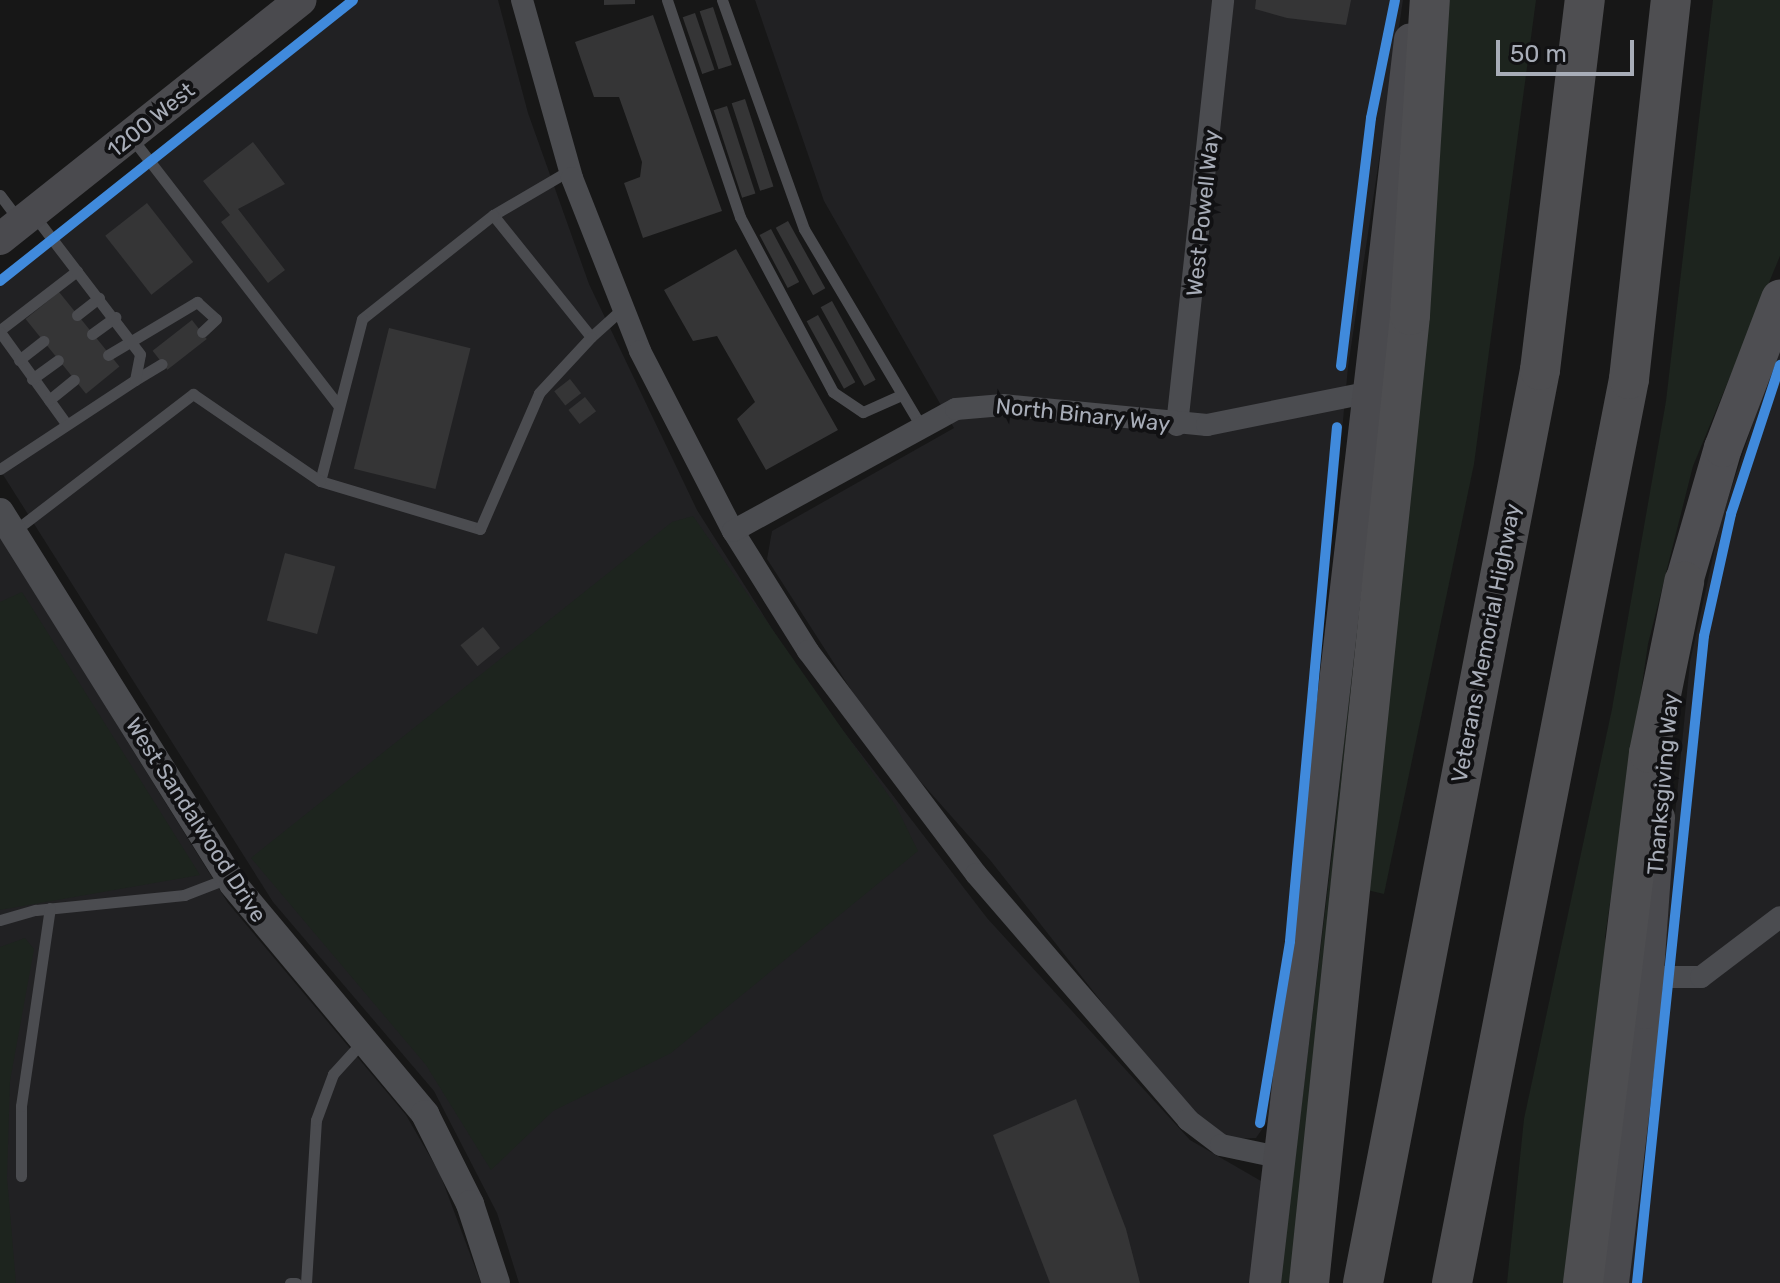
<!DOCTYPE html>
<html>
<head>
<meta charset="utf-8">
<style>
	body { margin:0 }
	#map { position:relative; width:1780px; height:1283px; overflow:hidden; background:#171717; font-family:Rubik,sans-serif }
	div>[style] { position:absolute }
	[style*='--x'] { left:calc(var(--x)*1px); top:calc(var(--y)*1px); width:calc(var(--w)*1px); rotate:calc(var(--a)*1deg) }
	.built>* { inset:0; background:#212123 }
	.green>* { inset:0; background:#1d241e }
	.building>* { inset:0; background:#353536; transform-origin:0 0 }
	.service>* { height:11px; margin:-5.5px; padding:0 5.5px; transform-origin:5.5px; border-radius:5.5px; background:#4b4c50 }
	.minor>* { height:22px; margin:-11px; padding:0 11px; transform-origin:11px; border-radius:11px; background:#4b4c50 }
	.tertiary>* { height:28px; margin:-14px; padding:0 14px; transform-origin:14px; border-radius:14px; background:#4b4c50 }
	.secondary>* { height:32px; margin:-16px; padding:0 16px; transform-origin:16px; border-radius:16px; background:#4a4a4e }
	.trunk>* { height:38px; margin:-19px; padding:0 19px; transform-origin:19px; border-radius:19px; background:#4e4e52 }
	.motorway>* { height:40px; margin:-20px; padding:0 20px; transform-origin:20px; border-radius:20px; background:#4e4e51 }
	.cycleway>* { height:10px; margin:-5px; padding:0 5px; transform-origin:5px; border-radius:5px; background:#408adc }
	span { translate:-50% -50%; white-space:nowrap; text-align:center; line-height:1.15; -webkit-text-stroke:8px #111113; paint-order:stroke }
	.street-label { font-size:22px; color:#a8adb8 }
	.scale { position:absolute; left:1496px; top:40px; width:138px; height:36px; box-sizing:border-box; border:4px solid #a8adb8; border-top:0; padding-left:10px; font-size:24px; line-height:28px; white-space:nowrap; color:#a8adb8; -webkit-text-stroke:6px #111113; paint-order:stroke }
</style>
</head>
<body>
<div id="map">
	<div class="built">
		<i style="clip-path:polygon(346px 0,498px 0,528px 113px,589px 284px,697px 510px,805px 681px,987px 918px,1190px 1140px,1261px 1181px,1253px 1283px,519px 1283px,497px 1213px,434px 1091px,273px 902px,0 470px,0 275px)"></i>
		<i style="clip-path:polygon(755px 0,1403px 0,1348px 367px,1293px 957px,1267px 1122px,1256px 1138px,1231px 1139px,1196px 1113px,1115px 1019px,990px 860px,882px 738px,767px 559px,772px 531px,954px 428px,824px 201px)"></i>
		<i style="clip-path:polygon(1780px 341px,1780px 1283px,1629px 1283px,1690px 662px,1721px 520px)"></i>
		<i style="clip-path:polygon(0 537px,228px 903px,406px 1115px,440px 1174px,481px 1283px,0 1283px)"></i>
	</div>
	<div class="green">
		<i style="clip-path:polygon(1449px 0,1536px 0,1474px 464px,1384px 894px,1367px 890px)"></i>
		<i style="clip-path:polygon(1713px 0,1780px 0,1780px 256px,1693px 466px,1648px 644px,1605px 937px,1611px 987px,1572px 1283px,1507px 1283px,1524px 1119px,1612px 709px,1666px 401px)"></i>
		<i style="clip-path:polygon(1386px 347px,1290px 1283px,1280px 1283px,1334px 837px)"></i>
		<i style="clip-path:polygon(693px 516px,896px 806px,918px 851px,671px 1053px,553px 1111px,491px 1170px,426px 1065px,251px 858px,672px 522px)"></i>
		<i style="clip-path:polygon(22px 592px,119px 746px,200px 875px,0 910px,0 602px)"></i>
		<i style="clip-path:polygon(25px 938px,34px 949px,10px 1081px,7px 1178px,16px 1283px,0 1283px,0 947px)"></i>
	</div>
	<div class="building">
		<i style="clip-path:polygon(604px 0,635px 0,635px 4px,604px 5px)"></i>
		<i style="clip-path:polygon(1256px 0,1351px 0,1346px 25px,1287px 18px,1255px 9px)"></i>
		<i style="left:713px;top:7px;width:61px;height:14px;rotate:72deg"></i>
		<i style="left:695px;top:13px;width:60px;height:13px;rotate:71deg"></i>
		<i style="clip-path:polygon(653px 15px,722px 211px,643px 238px,624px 183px,640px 177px,642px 162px,619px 97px,594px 97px,575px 42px)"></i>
		<i style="left:745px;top:99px;width:92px;height:14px;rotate:72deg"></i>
		<i style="left:727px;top:106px;width:92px;height:14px;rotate:72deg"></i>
		<i style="clip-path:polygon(253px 142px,285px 184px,238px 209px,285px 270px,268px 283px,221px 222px,230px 215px,203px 181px)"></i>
		<i style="left:147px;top:203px;width:75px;height:53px;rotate:52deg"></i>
		<i style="left:788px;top:221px;width:77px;height:14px;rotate:61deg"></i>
		<i style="left:771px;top:229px;width:60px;height:13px;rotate:62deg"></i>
		<i style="clip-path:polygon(736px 249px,838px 430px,766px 470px,737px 419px,755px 402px,717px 336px,693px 341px,664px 290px)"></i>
		<i style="left:59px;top:292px;width:96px;height:43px;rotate:51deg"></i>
		<i style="left:832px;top:301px;width:90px;height:13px;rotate:61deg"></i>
		<i style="left:818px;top:315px;width:77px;height:13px;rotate:61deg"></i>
		<i style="left:192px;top:320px;width:24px;height:50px;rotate:52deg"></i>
		<i style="left:389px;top:328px;width:84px;height:145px;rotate:14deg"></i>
		<i style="left:570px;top:379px;width:18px;height:20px;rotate:52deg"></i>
		<i style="left:585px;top:397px;width:18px;height:21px;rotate:52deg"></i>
		<i style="left:285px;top:553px;width:52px;height:70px;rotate:15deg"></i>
		<i style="left:483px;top:627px;width:27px;height:29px;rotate:51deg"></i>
		<i style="clip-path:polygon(1076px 1099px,1126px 1229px,1140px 1283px,1050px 1283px,993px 1135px)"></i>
	</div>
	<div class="service">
		<i style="--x:667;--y:0;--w:229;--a:71.4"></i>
		<i style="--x:740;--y:217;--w:198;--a:62"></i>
		<i style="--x:833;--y:392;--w:36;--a:34"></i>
		<i style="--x:863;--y:412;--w:39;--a:-24"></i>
		<i style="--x:722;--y:0;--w:243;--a:70.3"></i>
		<i style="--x:804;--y:229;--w:227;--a:59.3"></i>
		<i style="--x:131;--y:137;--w:340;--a:52.3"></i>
		<i style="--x:570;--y:170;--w:89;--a:149.7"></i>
		<i style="--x:493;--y:215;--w:156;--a:51.2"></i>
		<i style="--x:591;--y:337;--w:42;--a:-42.1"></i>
		<i style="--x:0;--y:195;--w:30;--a:53"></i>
		<i style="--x:493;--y:215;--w:167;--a:141.6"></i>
		<i style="--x:362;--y:319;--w:167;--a:104.5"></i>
		<i style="--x:320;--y:481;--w:167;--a:16.7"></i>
		<i style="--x:480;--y:529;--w:148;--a:-66.5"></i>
		<i style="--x:539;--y:393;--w:76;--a:-47.1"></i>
		<i style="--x:77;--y:315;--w:28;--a:-38"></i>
		<i style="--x:0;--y:330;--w:97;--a:-37.5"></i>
		<i style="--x:0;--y:332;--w:111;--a:54.2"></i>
		<i style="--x:92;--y:334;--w:29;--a:-36"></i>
		<i style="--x:108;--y:355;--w:104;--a:-30.8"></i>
		<i style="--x:197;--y:302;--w:25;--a:42"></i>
		<i style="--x:216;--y:319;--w:19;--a:137"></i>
		<i style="--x:19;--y:360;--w:31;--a:-38"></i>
		<i style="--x:32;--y:379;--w:32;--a:-36"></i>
		<i style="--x:135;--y:380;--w:31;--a:-31"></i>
		<i style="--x:49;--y:400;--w:32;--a:-39"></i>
		<i style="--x:0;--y:469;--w:162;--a:-33.4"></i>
		<i style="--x:135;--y:380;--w:26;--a:-79"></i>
		<i style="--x:140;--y:354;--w:176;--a:-127.4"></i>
		<i style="--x:13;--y:532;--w:227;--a:-37.5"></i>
		<i style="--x:193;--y:394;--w:154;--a:34.4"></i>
		<i style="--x:0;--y:920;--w:37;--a:-16"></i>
		<i style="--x:36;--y:910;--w:149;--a:-5.8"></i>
		<i style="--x:184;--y:895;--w:47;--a:-21.1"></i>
		<i style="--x:21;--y:1176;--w:70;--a:-90"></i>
		<i style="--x:21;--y:1106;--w:200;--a:-81.7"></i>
		<i style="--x:290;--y:1283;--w:6;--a:0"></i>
		<i style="--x:306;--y:1283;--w:163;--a:-86.5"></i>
		<i style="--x:316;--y:1120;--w:49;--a:-69.7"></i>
		<i style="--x:333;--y:1074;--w:45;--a:-47.7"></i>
	</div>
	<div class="minor">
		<i style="--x:522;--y:0;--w:185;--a:74.3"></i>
		<i style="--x:572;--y:178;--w:186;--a:68.5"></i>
		<i style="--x:640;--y:351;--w:203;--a:62.7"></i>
		<i style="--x:733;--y:531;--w:142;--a:58"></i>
		<i style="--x:808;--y:651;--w:279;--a:53"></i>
		<i style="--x:976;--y:874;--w:325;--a:49.2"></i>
		<i style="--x:1188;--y:1120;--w:41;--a:37.1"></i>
		<i style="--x:1221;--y:1145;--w:62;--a:12"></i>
		<i style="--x:1177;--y:425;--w:427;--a:-83.8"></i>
		<i style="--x:733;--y:531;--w:254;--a:-28.7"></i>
		<i style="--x:956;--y:409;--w:47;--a:-4.9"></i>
		<i style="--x:1003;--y:405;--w:205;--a:5.6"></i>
		<i style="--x:1207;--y:425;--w:161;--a:-11.4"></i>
		<i style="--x:1648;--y:977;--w:53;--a:0"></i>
		<i style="--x:1701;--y:977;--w:99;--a:-37.2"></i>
	</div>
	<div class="tertiary">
		<i style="--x:0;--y:512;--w:439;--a:57.9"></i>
		<i style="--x:233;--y:884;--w:300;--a:50.1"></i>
		<i style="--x:425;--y:1114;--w:101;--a:63.4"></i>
		<i style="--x:470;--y:1204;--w:83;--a:71.8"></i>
	</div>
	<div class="secondary">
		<i style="--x:0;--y:239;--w:384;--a:-38.5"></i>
		<i style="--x:1265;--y:1283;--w:1252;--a:-83.35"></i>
		<i style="--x:1613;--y:1283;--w:272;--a:-83.2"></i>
		<i style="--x:1645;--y:1013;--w:196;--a:-85.9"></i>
	</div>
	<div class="trunk">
		<i style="--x:1684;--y:582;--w:140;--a:-73.8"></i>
		<i style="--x:1723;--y:448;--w:160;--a:-69.1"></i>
	</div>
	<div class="motorway">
		<i style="--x:1309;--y:1283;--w:973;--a:-84.04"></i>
		<i style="--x:1410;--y:315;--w:316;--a:-86.4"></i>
		<i style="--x:1363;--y:1283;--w:930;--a:-79.03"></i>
		<i style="--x:1540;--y:370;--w:373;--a:-83.1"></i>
		<i style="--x:1452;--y:1283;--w:921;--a:-78.92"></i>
		<i style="--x:1629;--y:379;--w:381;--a:-83.7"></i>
		<i style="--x:1583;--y:1283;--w:534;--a:-82.9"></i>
		<i style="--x:1649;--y:753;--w:175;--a:-78.4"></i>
	</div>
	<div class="cycleway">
		<i style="--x:0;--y:281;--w:451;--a:-38.5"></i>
		<i style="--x:1341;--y:366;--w:250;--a:-83.1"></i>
		<i style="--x:1371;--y:118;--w:120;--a:-78.5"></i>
		<i style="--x:1260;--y:1123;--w:184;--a:-80.6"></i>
		<i style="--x:1290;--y:941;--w:516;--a:-84.78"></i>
		<i style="--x:1637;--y:1283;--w:650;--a:-84.09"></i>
		<i style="--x:1704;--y:636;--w:125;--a:-77.5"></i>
		<i style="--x:1731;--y:514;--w:157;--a:-71.8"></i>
	</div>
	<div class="street-label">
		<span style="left:151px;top:120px;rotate:-39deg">1200 West</span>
		<span style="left:1203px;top:213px;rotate:-84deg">West Powell Way</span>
		<span style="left:1083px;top:415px;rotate:6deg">North Binary Way</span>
		<span style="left:1486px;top:643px;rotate:-79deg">Veterans Memorial Highway</span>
		<span style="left:1663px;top:784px;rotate:-85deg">Thanksgiving Way</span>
		<span style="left:196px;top:820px;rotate:57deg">West Sandalwood Drive</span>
	</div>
	<div class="scale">50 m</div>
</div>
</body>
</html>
